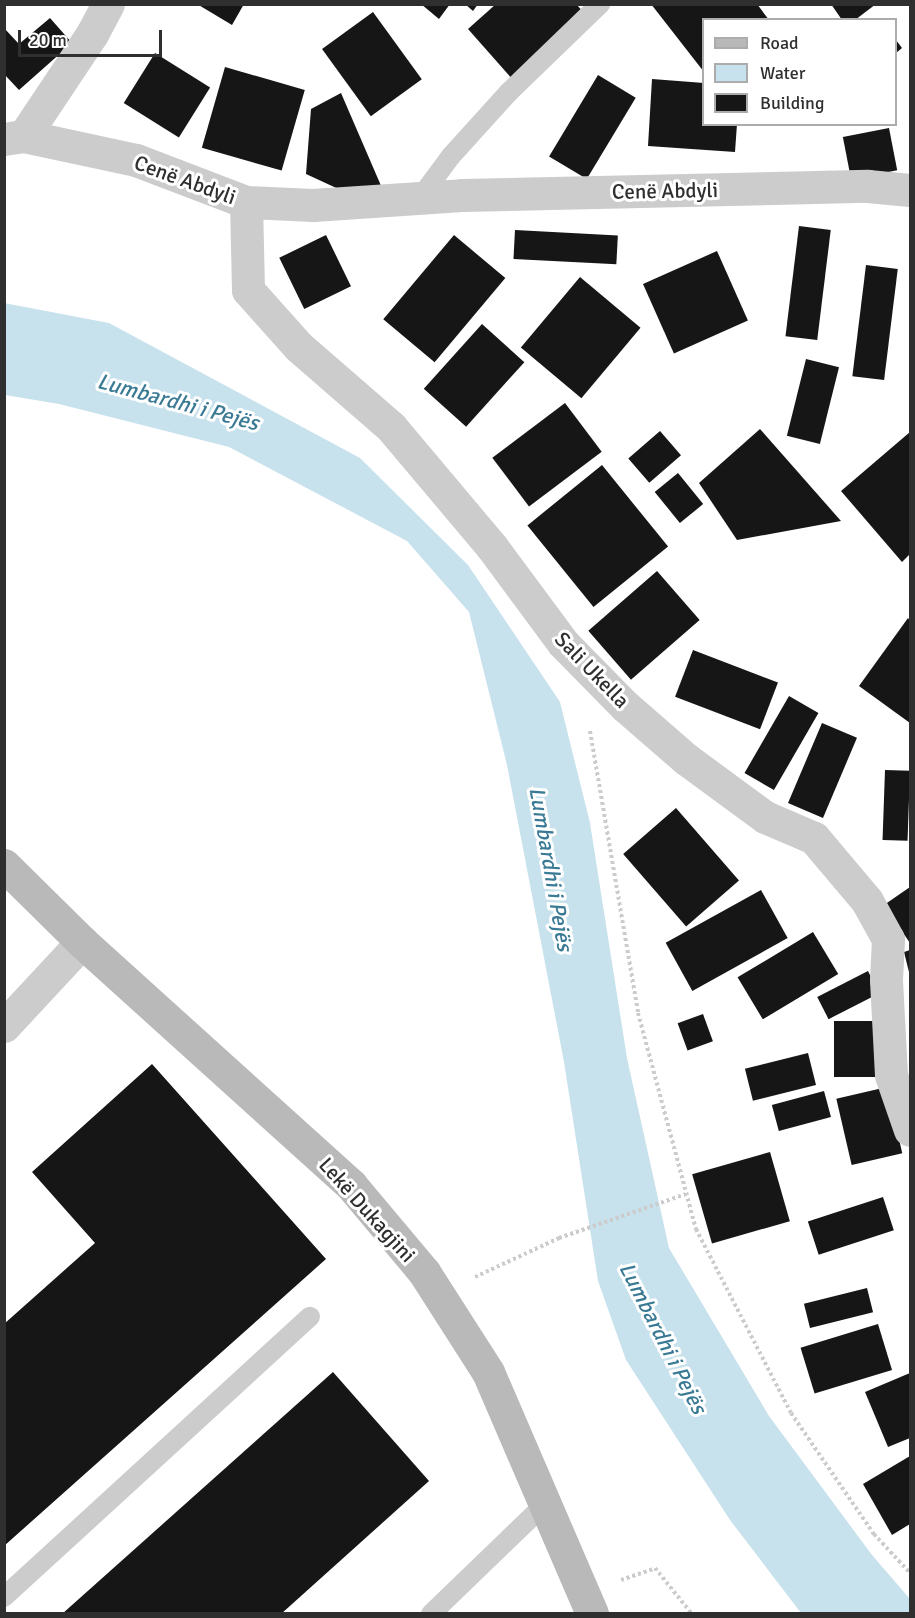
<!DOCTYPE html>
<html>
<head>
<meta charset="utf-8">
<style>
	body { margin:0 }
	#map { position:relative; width:915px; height:1618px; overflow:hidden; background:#fff; font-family:Signika,sans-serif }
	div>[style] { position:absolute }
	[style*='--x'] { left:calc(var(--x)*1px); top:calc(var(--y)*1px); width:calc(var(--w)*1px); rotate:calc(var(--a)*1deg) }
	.water>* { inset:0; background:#c8e2ed }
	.building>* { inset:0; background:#161616; transform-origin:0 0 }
	.path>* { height:4px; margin-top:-2px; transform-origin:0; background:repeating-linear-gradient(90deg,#ccc 0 3px,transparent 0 6px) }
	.lane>* { height:20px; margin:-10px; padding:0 10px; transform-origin:10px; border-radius:10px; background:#ccc }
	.street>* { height:33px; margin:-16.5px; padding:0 16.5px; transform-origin:16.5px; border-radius:16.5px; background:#ccc }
	.secondary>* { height:33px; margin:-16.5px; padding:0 16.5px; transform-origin:16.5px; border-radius:16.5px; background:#b9b9b9 }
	span { translate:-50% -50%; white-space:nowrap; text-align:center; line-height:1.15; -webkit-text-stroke:6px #fff; paint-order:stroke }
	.street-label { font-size:21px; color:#2f2f2f }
	.water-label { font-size:22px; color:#3a7a94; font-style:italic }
	.frame { position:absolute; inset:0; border:6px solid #2f2f2f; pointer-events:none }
	.legend { position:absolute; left:702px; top:18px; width:195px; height:108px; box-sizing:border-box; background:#fff; border:2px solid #acacac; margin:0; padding:8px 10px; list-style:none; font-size:18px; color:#2f2f2f }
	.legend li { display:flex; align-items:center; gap:12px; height:30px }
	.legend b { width:30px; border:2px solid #acacac }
	.scale { position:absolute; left:18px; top:30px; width:144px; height:27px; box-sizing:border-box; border:3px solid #2f2f2f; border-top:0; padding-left:8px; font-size:18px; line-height:21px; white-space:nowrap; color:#2f2f2f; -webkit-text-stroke:4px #fff; paint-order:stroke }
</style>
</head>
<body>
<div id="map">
	<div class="water">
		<i style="clip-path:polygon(4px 303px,109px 323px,360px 458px,468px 565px,560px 702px,590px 823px,627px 1058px,669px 1248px,769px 1416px,872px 1555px,910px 1599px,910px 1613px,801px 1613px,730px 1520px,626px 1360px,598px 1281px,564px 1062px,507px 765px,469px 612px,407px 541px,229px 447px,59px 404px,5px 395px)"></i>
	</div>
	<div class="building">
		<i style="clip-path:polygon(197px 4px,244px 4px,232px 25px)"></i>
		<i style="clip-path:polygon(421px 4px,450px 4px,439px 19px)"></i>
		<i style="clip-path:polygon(465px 4px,478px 4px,473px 11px)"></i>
		<i style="clip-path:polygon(496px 4px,576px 4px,586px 15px,513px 80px,468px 29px)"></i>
		<i style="clip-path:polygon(651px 4px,757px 4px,769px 20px,704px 20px,704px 72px)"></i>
		<i style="clip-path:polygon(831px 4px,876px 4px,855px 20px,842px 20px)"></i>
		<i style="left:373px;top:12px;width:83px;height:63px;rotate:54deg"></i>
		<i style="clip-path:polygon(50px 18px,72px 43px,19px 90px,4px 74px,4px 28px,19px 44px)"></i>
		<i style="clip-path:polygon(896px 40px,902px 48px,896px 53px)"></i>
		<i style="left:155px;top:53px;width:65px;height:59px;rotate:32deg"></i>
		<i style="left:225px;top:67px;width:83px;height:84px;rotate:16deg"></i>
		<i style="left:598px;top:75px;width:44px;height:95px;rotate:31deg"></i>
		<i style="clip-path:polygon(652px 79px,704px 83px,704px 124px,737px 124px,735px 152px,648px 146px)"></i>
		<i style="clip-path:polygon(341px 93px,382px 188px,345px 192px,306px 174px,311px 109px)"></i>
		<i style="left:889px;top:128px;width:43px;height:47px;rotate:79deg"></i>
		<i style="left:799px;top:226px;width:32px;height:111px;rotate:7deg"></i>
		<i style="left:515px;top:230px;width:103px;height:29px;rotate:3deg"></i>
		<i style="left:326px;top:235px;width:57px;height:52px;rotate:64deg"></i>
		<i style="left:454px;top:235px;width:67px;height:110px;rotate:40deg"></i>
		<i style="left:717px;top:251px;width:76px;height:81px;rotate:66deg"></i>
		<i style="left:866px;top:265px;width:32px;height:112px;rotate:7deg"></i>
		<i style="left:580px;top:277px;width:79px;height:92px;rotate:40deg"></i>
		<i style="left:482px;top:324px;width:57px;height:87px;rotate:42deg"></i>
		<i style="left:806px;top:359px;width:34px;height:79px;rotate:14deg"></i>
		<i style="left:565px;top:403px;width:61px;height:91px;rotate:53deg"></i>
		<i style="clip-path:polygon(760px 429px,841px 521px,737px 540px,699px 483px)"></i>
		<i style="left:660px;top:431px;width:32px;height:42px;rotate:49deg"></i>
		<i style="clip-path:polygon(910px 432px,910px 554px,902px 562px,841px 491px)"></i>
		<i style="left:602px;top:465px;width:105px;height:96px;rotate:51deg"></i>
		<i style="left:678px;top:473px;width:40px;height:30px;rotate:51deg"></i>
		<i style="left:657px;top:571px;width:65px;height:91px;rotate:49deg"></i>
		<i style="clip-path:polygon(908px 618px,910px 621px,910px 723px,859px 686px)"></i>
		<i style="left:693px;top:650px;width:91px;height:50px;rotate:21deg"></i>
		<i style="left:789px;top:696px;width:34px;height:89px;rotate:30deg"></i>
		<i style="left:822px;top:723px;width:38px;height:87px;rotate:23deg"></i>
		<i style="left:885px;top:770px;width:25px;height:70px;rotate:2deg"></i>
		<i style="left:676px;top:808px;width:96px;height:70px;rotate:49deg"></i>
		<i style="clip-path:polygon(910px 887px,910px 943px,884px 905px)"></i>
		<i style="left:761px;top:890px;width:55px;height:109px;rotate:61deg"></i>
		<i style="left:813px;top:932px;width:49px;height:88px;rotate:59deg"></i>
		<i style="clip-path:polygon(910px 950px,910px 976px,904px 952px)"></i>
		<i style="left:868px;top:971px;width:25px;height:57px;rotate:63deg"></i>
		<i style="left:703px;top:1014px;width:29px;height:27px;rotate:70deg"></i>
		<i style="left:834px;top:1021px;width:47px;height:56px"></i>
		<i style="left:808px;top:1053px;width:33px;height:65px;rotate:76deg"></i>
		<i style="clip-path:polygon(152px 1064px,326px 1259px,4px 1546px,4px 1324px,95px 1243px,32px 1172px)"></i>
		<i style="left:887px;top:1087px;width:68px;height:52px;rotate:77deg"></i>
		<i style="left:824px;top:1091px;width:27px;height:54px;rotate:75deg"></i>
		<i style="left:770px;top:1152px;width:72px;height:81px;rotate:74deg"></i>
		<i style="left:883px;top:1197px;width:35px;height:79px;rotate:72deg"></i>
		<i style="left:867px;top:1288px;width:25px;height:65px;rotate:76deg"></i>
		<i style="left:878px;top:1324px;width:48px;height:81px;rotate:73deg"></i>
		<i style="clip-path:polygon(333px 1372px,429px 1481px,281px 1614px,62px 1614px)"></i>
		<i style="clip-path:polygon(910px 1373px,910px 1438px,888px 1447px,865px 1392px)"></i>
		<i style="clip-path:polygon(910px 1456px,910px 1524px,892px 1535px,863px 1484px)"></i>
	</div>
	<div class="path">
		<i style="--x:590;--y:731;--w:286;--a:80.3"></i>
		<i style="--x:638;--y:1013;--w:224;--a:75"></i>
		<i style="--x:696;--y:1229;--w:207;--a:62.7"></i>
		<i style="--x:791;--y:1413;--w:147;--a:55.6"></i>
		<i style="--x:874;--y:1534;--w:53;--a:47.3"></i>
		<i style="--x:475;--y:1277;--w:93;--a:-24.9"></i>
		<i style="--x:559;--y:1238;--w:134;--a:-19.1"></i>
		<i style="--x:621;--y:1580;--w:36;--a:-19"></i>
		<i style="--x:655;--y:1568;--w:59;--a:51.2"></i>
	</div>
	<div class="lane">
		<i style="--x:420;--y:198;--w:52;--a:-53.6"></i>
		<i style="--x:451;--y:156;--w:86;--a:-47.8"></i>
		<i style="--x:509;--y:92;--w:127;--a:-44"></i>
		<i style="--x:4;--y:1597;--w:415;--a:-42.5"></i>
		<i style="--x:431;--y:1614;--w:158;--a:-44"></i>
	</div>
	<div class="street">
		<i style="--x:24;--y:136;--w:123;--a:-56.3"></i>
		<i style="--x:92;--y:34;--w:34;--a:-62"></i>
		<i style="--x:4;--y:139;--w:20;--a:-9"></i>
		<i style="--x:24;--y:136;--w:115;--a:12.1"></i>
		<i style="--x:136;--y:160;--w:118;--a:20.9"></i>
		<i style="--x:246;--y:202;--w:67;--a:2.6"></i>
		<i style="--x:313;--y:205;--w:149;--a:-3.8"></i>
		<i style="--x:462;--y:195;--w:406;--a:-1.3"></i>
		<i style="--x:868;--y:186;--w:42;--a:5.4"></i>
		<i style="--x:246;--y:202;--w:88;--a:88.7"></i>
		<i style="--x:248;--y:290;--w:76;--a:48.2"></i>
		<i style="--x:299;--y:347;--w:122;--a:41"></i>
		<i style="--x:391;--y:427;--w:157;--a:49.9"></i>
		<i style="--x:492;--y:547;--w:119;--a:53.5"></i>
		<i style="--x:563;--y:643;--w:88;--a:45.5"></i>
		<i style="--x:625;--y:706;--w:81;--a:41"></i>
		<i style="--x:686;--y:759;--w:98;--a:36.3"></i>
		<i style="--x:765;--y:817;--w:53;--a:23.2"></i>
		<i style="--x:814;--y:838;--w:82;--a:49.9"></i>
		<i style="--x:867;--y:901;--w:43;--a:61.1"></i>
		<i style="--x:888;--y:939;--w:41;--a:92.8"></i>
		<i style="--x:886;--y:980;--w:95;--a:87"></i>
		<i style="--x:891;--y:1075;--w:58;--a:70.9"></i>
		<i style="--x:4;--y:1026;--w:115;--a:-47.1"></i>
	</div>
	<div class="secondary">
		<i style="--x:4;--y:865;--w:110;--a:44.6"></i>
		<i style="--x:82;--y:942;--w:363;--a:42.1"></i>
		<i style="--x:351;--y:1185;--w:114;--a:50"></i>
		<i style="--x:424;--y:1272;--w:119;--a:57.4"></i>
		<i style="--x:488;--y:1372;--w:263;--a:66.7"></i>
	</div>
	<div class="street-label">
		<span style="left:185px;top:180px;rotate:20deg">Cenë Abdyli</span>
		<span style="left:665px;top:191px;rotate:-1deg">Cenë Abdyli</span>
		<span style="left:592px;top:670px;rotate:46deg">Sali Ukella</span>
		<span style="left:367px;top:1210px;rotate:48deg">Lekë Dukagjini</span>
	</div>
	<div class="water-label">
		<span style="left:178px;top:402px;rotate:15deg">Lumbardhi i Pejës</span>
		<span style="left:551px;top:869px;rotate:80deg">Lumbardhi i Pejës</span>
		<span style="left:663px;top:1338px;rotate:63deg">Lumbardhi i Pejës</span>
	</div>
	<div class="frame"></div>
	<ul class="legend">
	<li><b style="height:8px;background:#b9b9b9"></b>Road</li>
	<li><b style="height:16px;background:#c8e2ed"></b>Water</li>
	<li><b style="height:16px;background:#161616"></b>Building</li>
	</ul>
	<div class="scale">20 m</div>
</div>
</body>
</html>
